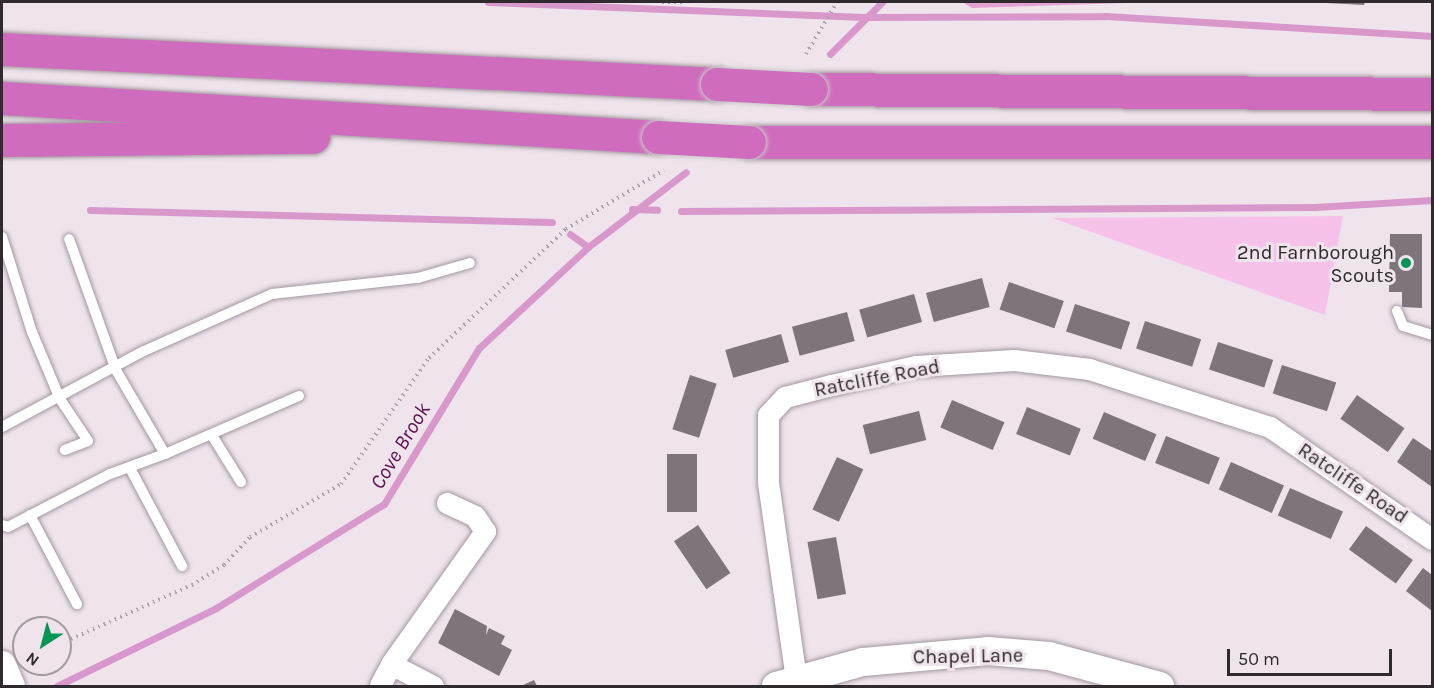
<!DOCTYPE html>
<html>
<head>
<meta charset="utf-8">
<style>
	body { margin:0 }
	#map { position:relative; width:1434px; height:688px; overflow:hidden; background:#efe4ec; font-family:Karla,sans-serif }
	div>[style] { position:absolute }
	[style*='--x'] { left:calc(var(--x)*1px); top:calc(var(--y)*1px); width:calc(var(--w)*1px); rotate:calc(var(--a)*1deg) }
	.green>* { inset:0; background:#f6c2ea }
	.forest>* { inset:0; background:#e3a1d4 }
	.stream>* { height:7px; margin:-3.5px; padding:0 3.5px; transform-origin:3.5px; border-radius:3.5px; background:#d998cb }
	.building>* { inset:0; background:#7e747c; transform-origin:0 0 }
	.path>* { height:4px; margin-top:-2px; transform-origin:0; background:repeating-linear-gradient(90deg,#aca3aa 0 1.5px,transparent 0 6px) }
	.roads { filter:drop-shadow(0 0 2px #a2979f) drop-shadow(0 0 2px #a2979f) }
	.lane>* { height:10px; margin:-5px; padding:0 5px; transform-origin:5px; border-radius:5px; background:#fff }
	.street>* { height:21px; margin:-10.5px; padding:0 10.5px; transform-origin:10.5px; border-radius:10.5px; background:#fff }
	.secondary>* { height:28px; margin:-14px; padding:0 14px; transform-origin:14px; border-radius:14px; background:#fff }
	.highway>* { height:33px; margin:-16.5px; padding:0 16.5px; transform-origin:16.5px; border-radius:16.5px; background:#d06cbd }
	.bridges { filter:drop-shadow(0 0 2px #c9c8c8) drop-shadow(0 0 2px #c9c8c8) }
	.highway-bridge>* { height:33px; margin:-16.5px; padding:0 16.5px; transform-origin:16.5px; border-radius:16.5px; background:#d06cbd }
	.dots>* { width:16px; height:16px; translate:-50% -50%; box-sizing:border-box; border:3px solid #efe4ec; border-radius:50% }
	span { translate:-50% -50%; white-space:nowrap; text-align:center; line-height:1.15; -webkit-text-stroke:6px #efe4ec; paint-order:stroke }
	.poi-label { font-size:20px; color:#2e2a2d }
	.right { translate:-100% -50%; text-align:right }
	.street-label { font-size:20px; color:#2e2a2d }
	.water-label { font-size:21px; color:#5d1051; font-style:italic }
	.frame { position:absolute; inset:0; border:3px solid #2e2a2d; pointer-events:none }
	.north { position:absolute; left:12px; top:616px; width:60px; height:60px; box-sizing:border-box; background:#efe4ec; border:2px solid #a29aa0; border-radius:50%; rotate:216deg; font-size:16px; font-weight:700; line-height:24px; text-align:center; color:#2e2a2d }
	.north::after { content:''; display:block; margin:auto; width:21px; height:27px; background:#069555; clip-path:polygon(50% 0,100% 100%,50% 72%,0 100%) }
	.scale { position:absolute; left:1227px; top:649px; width:165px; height:27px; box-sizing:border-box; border:3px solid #2e2a2d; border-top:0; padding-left:8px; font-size:18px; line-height:21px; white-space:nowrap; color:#2e2a2d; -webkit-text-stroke:4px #efe4ec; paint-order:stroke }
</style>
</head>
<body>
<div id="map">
	<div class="green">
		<i style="clip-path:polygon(1343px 216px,1325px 315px,1052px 218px)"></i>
	</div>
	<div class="forest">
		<i style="clip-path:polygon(962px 2px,1157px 2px,972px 8px)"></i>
	</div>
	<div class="stream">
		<i style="--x:488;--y:2;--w:376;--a:2.3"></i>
		<i style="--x:864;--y:17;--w:242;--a:-0.2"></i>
		<i style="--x:1106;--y:16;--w:327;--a:3.5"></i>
		<i style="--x:830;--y:54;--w:74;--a:-45"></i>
		<i style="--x:632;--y:209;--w:25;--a:2"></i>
		<i style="--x:90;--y:210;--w:462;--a:1.5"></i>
		<i style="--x:681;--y:211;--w:634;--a:-0.36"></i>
		<i style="--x:1315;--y:207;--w:117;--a:-3.4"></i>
		<i style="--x:570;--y:234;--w:22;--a:36"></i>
		<i style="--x:57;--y:686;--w:177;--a:-26.1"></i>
		<i style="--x:216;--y:608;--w:198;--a:-31.8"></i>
		<i style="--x:384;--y:504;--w:183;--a:-58.7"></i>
		<i style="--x:479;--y:348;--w:149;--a:-42.8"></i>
		<i style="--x:588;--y:247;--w:123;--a:-37.4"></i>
	</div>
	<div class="building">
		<i style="clip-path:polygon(1326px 2px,1365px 2px,1364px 5px,1326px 3px)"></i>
		<i style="clip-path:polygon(1390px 234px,1422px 234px,1422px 308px,1402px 307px,1402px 292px,1389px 292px)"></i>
		<i style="left:982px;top:278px;width:30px;height:58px;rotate:75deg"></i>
		<i style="left:1009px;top:282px;width:58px;height:29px;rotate:19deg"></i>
		<i style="left:914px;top:294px;width:29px;height:57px;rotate:74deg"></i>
		<i style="left:1075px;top:304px;width:58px;height:29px;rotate:18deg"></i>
		<i style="left:847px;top:312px;width:30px;height:57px;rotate:75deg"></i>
		<i style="left:1145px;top:321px;width:59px;height:29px;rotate:18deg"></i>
		<i style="left:781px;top:334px;width:29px;height:58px;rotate:74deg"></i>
		<i style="left:1218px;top:342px;width:58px;height:29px;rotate:18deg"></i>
		<i style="left:1282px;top:365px;width:57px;height:30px;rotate:18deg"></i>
		<i style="left:690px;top:375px;width:28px;height:57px;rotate:18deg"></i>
		<i style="left:1357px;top:395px;width:58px;height:29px;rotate:35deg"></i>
		<i style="left:952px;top:400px;width:57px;height:30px;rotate:23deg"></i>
		<i style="left:1027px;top:407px;width:58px;height:29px;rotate:22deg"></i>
		<i style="left:919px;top:411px;width:30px;height:58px;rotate:76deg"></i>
		<i style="left:1104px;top:412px;width:57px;height:29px;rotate:23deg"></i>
		<i style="left:1166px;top:436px;width:58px;height:29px;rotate:22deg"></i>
		<i style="clip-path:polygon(1413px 438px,1432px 451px,1432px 487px,1397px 462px)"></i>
		<i style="left:667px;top:454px;width:30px;height:58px"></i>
		<i style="left:837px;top:457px;width:29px;height:58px;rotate:25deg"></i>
		<i style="left:1231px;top:462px;width:58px;height:30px;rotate:24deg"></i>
		<i style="left:1290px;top:488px;width:58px;height:30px;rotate:24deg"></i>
		<i style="left:698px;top:525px;width:58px;height:29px;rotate:56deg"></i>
		<i style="left:1366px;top:526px;width:58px;height:29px;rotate:36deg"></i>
		<i style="left:836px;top:537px;width:58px;height:29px;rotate:80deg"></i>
		<i style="clip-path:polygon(1423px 568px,1432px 575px,1432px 611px,1406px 591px)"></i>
		<i style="clip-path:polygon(455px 609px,487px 626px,486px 635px,489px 628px,505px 636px,501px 644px,512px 650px,499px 676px,438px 643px)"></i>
		<i style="clip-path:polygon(534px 680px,537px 686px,521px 686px)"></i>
	</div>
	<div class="path">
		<i style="--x:662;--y:2;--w:21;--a:0"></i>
		<i style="--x:806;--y:54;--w:61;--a:-59.2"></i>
		<i style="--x:60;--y:644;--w:145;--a:-24.1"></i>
		<i style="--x:192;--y:585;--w:38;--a:-32"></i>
		<i style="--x:224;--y:565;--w:38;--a:-47"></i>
		<i style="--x:250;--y:537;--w:105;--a:-30.2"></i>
		<i style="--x:341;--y:484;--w:154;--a:-55.1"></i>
		<i style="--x:429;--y:358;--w:188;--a:-43.3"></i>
		<i style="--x:566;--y:229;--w:114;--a:-31"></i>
	</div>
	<div class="roads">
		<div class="lane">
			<i style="--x:2;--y:237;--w:100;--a:72.5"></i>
			<i style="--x:32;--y:332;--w:73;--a:67.3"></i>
			<i style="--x:60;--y:399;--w:50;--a:56.3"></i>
			<i style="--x:88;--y:441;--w:25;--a:159"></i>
			<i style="--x:1397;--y:311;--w:16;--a:68"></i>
			<i style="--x:1403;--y:326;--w:30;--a:17"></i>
			<i style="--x:2;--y:427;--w:161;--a:-28.2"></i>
			<i style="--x:144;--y:351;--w:140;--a:-24"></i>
			<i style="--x:272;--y:294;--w:147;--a:-6.3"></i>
			<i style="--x:418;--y:278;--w:54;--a:-16.1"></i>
			<i style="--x:213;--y:437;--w:53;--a:58.1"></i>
			<i style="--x:165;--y:454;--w:146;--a:-23.4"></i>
			<i style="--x:131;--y:470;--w:109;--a:62"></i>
			<i style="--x:30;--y:515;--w:101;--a:62.2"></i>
			<i style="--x:2;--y:525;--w:6;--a:18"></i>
			<i style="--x:8;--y:527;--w:115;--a:-27.5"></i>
			<i style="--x:110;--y:474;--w:59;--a:-20"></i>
			<i style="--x:165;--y:454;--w:97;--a:-120.3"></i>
			<i style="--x:116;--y:370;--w:139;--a:-109.7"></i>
		</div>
		<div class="street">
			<i style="--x:796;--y:679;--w:198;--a:-98.1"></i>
			<i style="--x:768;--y:483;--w:68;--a:-90"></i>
			<i style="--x:768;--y:415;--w:25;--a:-47"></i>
			<i style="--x:785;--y:397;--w:48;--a:-14.6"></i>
			<i style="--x:831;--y:385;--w:87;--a:-12.6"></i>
			<i style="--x:916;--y:366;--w:98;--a:-3.5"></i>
			<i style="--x:1014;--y:360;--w:76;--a:6.8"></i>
			<i style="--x:1089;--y:369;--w:190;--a:17.8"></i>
			<i style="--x:1270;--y:427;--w:197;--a:34.7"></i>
			<i style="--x:380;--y:685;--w:24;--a:-62"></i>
			<i style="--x:433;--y:686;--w:47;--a:-152.4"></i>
			<i style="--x:391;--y:664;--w:163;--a:-54.7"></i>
			<i style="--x:485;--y:531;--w:18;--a:-124"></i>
			<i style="--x:475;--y:516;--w:31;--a:-155"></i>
		</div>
		<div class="secondary">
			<i style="--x:2;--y:665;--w:23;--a:67"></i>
			<i style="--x:776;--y:686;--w:90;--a:-15.4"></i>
			<i style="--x:863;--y:662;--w:125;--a:-5"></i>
			<i style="--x:988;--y:651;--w:61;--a:4.7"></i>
			<i style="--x:1049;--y:656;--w:115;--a:15.1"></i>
		</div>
		<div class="highway">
			<i style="--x:2;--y:49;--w:716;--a:2.8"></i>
			<i style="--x:811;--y:89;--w:621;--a:0.46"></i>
			<i style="--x:2;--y:98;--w:657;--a:3.4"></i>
			<i style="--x:2;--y:140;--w:311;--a:-0.6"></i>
			<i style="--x:749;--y:142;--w:683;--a:0"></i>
		</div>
	</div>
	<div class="bridges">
		<div class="highway-bridge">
			<i style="--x:717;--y:84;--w:94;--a:3"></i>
			<i style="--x:658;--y:137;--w:91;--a:3.1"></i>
		</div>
	</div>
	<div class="dots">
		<i style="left:1406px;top:263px;background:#069555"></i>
	</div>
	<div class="poi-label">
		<span class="right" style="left:1394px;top:264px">2nd Farnborough<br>Scouts</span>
	</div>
	<div class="street-label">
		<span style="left:877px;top:378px;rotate:-11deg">Ratcliffe Road</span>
		<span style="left:1353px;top:483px;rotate:34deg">Ratcliffe Road</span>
		<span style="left:968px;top:656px;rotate:-1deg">Chapel Lane</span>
	</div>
	<div class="water-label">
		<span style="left:400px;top:446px;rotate:-59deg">Cove Brook</span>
	</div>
	<div class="frame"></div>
	<div class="north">N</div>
	<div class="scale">50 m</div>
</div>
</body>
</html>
